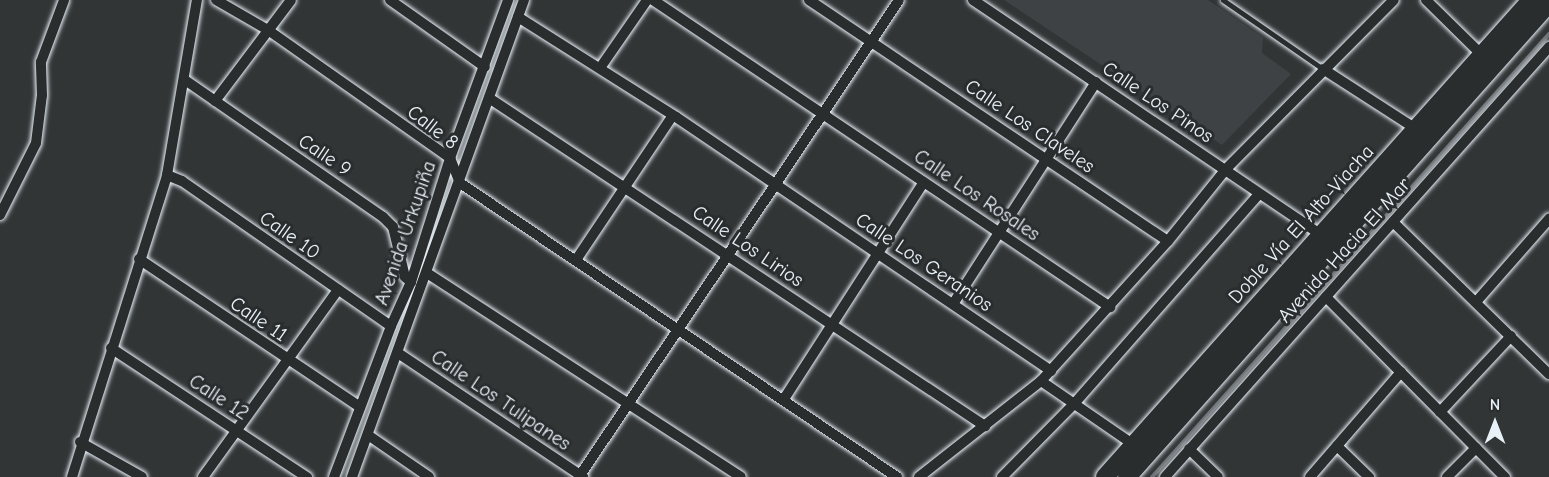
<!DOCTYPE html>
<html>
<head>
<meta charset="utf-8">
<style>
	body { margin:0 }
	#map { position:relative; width:1549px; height:477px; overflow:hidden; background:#323536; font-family:"Comic Neue",sans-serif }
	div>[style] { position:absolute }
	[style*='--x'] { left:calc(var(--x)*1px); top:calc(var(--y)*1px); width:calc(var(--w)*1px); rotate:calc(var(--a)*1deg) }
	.built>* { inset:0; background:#3f4244 }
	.stream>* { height:4px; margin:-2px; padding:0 2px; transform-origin:2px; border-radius:2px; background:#6e7376 }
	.roads { filter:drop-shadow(0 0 2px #e8f1f8) drop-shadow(0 0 2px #e8f1f8) }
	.service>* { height:5px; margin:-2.5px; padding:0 2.5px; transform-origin:2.5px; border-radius:2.5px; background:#2a2d2e }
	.minor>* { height:10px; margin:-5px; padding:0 5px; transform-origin:5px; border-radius:5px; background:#2a2d2e }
	.trunk>* { height:18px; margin:-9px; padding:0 9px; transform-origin:9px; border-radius:9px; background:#2a2d2e }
	span { translate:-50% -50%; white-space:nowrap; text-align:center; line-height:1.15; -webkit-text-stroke:6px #2a2d2e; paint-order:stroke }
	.street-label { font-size:20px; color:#e8f1f8 }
	.north { position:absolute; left:1465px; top:393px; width:60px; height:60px; -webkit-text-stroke:4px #2a2d2e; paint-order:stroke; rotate:0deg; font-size:16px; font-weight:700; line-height:24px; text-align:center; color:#e8f1f8 }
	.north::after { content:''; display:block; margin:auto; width:21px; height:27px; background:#e8f1f8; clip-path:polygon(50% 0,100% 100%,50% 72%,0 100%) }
</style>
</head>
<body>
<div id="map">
	<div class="built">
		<i style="clip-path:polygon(1004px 0,1208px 0,1263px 38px,1262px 53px,1291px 74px,1222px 145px)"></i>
	</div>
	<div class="stream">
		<i style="--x:1152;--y:477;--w:595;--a:-48.13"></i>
	</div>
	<div class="roads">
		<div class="service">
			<i style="--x:1223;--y:0;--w:121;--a:34.6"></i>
		</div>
		<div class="minor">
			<i style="--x:216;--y:0;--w:60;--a:30"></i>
			<i style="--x:268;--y:30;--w:223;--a:35.1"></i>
			<i style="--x:450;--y:158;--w:27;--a:68"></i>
			<i style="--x:460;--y:183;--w:527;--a:33.93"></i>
			<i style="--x:390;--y:0;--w:116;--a:35.2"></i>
			<i style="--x:653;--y:0;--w:551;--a:33.89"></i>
			<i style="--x:809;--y:0;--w:432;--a:33.9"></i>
			<i style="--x:973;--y:0;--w:420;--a:34"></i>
			<i style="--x:1426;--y:0;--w:78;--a:44.5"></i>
			<i style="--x:518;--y:17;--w:187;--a:32.3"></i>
			<i style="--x:676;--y:117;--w:453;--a:34.1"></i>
			<i style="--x:600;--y:68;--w:83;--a:-55.3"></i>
			<i style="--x:1323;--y:69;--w:111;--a:32.8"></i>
			<i style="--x:185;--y:80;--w:241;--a:34.7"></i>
			<i style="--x:383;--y:217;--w:14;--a:45"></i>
			<i style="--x:393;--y:227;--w:51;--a:76.5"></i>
			<i style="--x:405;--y:277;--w:8;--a:40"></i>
			<i style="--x:489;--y:98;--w:595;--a:33.48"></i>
			<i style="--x:215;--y:101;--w:126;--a:-53"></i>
			<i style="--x:167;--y:175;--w:16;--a:22"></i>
			<i style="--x:182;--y:181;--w:254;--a:34.8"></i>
			<i style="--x:0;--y:215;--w:80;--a:-63.4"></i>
			<i style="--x:36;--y:143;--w:48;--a:-82.9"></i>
			<i style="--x:42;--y:95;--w:33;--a:-92"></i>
			<i style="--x:41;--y:62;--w:66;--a:-69.6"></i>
			<i style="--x:1393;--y:222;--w:218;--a:44.3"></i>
			<i style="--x:139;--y:259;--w:266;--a:33.8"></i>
			<i style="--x:576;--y:260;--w:174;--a:-56.2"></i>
			<i style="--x:427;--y:273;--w:374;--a:33"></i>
			<i style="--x:1326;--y:297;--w:254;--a:45.2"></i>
			<i style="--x:1476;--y:302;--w:111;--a:-48.7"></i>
			<i style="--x:953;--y:304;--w:264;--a:-57.2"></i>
			<i style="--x:111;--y:348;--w:235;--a:33.4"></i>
			<i style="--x:398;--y:353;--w:223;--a:33.8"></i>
			<i style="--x:1041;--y:381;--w:113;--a:34.5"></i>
			<i style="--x:784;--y:399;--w:258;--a:-57.2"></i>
			<i style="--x:1440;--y:412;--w:104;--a:-46.9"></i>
			<i style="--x:368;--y:435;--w:74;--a:34.5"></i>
			<i style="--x:80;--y:442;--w:71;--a:29.4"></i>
			<i style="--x:1337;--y:446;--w:45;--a:44.1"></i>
			<i style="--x:1189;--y:449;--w:40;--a:44"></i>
			<i style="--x:72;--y:477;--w:317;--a:-72.5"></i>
			<i style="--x:167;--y:175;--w:178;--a:-80.3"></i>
			<i style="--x:203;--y:477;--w:231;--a:-54.2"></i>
			<i style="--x:334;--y:477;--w:161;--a:-69.3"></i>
			<i style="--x:391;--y:326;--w:48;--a:-65.6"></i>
			<i style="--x:411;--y:282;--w:130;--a:-72.5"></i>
			<i style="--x:450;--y:158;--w:168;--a:-69.8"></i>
			<i style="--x:352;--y:477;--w:507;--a:-70.17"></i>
			<i style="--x:579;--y:477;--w:574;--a:-56.14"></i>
			<i style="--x:919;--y:477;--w:155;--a:-38.2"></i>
			<i style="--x:1041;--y:381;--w:189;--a:-47.8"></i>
			<i style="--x:1168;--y:241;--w:92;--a:-51.1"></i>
			<i style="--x:1226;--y:169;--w:238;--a:-45.2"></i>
			<i style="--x:1002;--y:477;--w:101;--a:-45.4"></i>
			<i style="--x:1073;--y:405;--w:281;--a:-48.6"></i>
			<i style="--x:1165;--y:477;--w:577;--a:-48.23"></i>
			<i style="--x:1310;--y:477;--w:139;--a:-49.1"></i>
			<i style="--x:1447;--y:477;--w:41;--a:-45"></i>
		</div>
		<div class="trunk">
			<i style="--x:1105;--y:477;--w:640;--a:-48.23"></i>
			<i style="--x:1127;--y:477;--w:635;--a:-48.32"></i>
		</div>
	</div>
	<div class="street-label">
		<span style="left:1158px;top:102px;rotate:34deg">Calle Los Pinos</span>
		<span style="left:1030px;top:126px;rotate:34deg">Calle Los Claveles</span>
		<span style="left:433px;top:127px;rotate:38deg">Calle 8</span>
		<span style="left:325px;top:155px;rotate:34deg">Calle 9</span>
		<span style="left:977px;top:195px;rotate:34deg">Calle Los Rosales</span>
		<span style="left:1301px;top:224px;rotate:-48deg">Doble Vía El Alto-Viacha</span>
		<span style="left:405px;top:233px;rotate:-71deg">Avenida Urkupiña</span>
		<span style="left:290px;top:235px;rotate:35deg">Calle 10</span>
		<span style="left:748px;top:246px;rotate:34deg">Calle Los Lirios</span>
		<span style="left:1344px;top:250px;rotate:-48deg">Avenida Hacia El Mar</span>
		<span style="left:924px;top:262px;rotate:34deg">Calle Los Geranios</span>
		<span style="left:259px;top:319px;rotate:34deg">Calle 11</span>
		<span style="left:219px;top:397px;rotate:33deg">Calle 12</span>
		<span style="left:501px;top:400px;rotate:34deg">Calle Los Tulipanes</span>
	</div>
	<div class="north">N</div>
</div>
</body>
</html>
